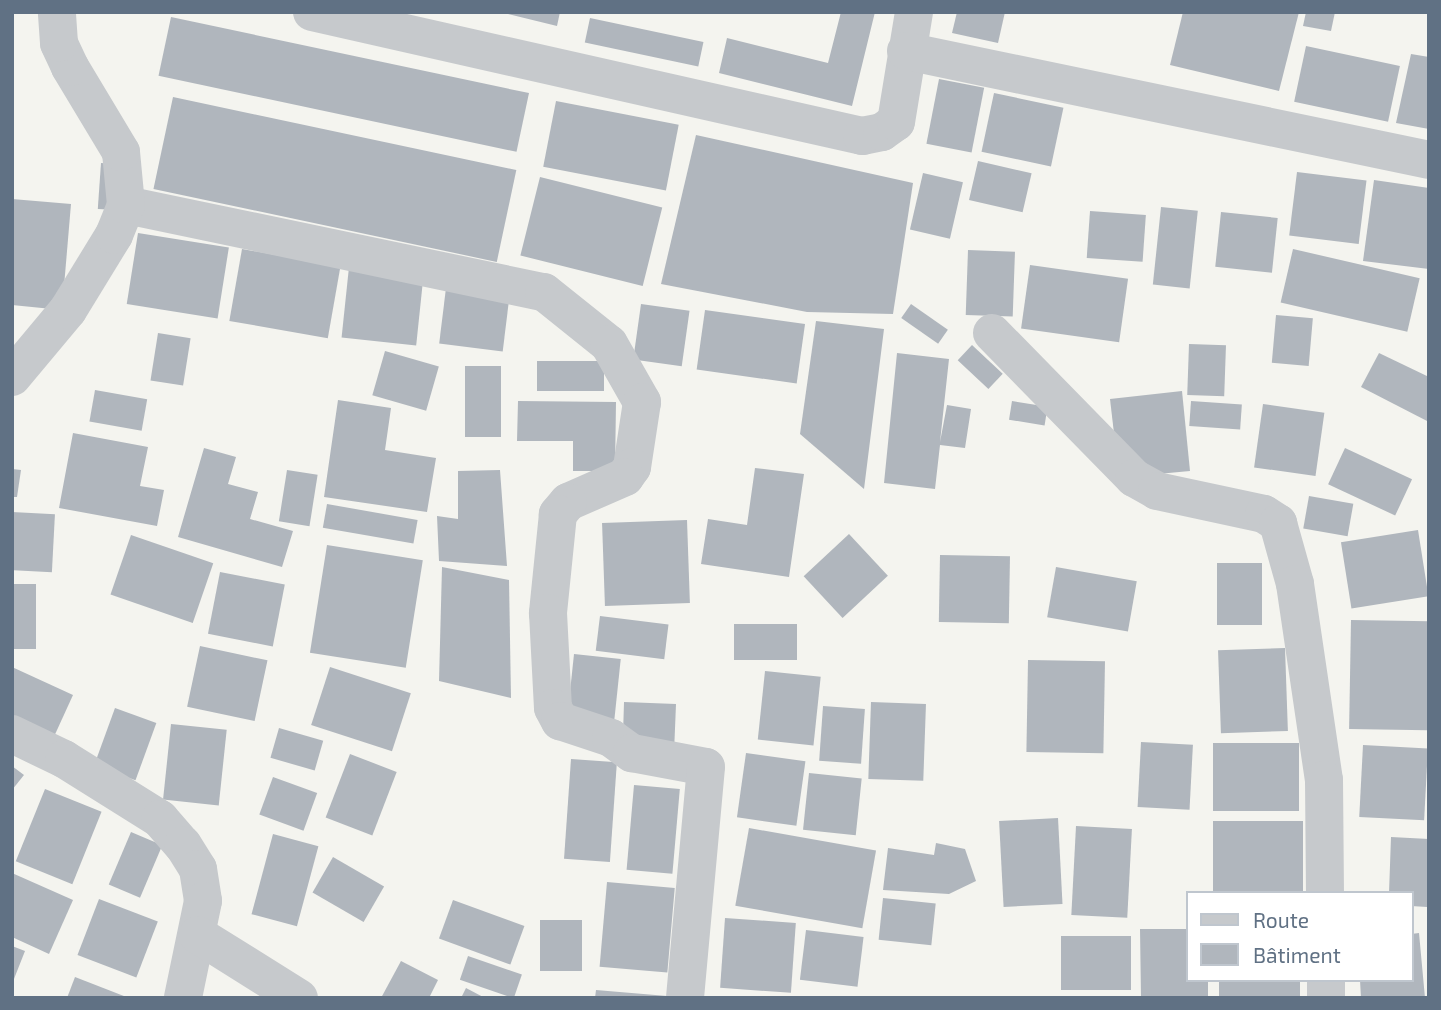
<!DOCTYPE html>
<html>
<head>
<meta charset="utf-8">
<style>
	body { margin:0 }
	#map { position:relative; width:1441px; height:1010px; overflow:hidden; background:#f4f4ef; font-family:"Exo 2",sans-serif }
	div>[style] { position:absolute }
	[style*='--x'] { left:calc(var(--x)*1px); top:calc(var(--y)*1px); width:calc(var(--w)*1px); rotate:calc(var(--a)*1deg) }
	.building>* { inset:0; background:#b0b6bd; transform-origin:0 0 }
	.minor>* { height:38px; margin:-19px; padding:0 19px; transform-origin:19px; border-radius:19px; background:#c6c9cc }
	span { translate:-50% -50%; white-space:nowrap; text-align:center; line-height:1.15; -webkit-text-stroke:7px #fff; paint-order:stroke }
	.frame { position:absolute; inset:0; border:14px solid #607184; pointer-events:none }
	.legend { position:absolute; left:1186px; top:891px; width:228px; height:91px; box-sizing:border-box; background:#fff; border:2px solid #bfc6ce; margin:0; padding:9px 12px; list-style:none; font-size:21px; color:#607184 }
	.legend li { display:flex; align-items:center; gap:14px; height:35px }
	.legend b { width:35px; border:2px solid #bfc6ce }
</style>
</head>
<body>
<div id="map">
	<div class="building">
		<i style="clip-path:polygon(500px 12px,560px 12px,557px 26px)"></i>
		<i style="clip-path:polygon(841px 12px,875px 12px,852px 106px,719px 73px,727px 38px,828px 63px)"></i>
		<i style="clip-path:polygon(957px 12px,1005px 12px,998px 43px,952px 33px)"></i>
		<i style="clip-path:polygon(1183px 12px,1299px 12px,1279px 91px,1170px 65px)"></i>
		<i style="clip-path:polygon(1306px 12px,1335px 12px,1331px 31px,1303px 26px)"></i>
		<i style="left:171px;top:17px;width:366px;height:60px;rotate:12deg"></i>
		<i style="left:590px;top:18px;width:116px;height:25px;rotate:12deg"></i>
		<i style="left:1306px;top:46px;width:96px;height:57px;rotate:12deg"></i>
		<i style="clip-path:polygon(1411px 54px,1429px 57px,1429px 129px,1396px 123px)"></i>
		<i style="left:939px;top:79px;width:46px;height:66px;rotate:11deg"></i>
		<i style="left:994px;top:93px;width:71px;height:60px;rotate:12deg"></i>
		<i style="left:173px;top:97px;width:351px;height:94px;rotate:12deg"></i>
		<i style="left:556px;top:101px;width:125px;height:67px;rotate:11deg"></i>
		<i style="clip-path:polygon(696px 135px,913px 183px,893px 314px,807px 312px,661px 284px)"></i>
		<i style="left:978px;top:161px;width:55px;height:40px;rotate:13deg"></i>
		<i style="left:101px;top:163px;width:14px;height:46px;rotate:4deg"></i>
		<i style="left:1297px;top:172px;width:70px;height:64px;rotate:7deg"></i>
		<i style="left:923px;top:173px;width:41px;height:58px;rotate:13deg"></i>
		<i style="left:540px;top:177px;width:126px;height:81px;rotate:14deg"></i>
		<i style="clip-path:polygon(1374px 180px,1429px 188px,1429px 269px,1363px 261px)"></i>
		<i style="clip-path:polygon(12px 199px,71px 204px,62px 310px,12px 305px)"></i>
		<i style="left:1161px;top:207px;width:37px;height:78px;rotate:6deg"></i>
		<i style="left:1090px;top:211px;width:56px;height:47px;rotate:4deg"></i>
		<i style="left:1221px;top:212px;width:57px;height:55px;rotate:6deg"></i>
		<i style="left:138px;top:233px;width:92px;height:72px;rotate:9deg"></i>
		<i style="left:242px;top:249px;width:100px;height:73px;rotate:10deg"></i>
		<i style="left:1293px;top:249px;width:130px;height:55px;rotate:13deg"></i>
		<i style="left:968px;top:250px;width:47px;height:65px;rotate:2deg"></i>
		<i style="left:1030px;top:265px;width:99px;height:64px;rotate:8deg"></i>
		<i style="left:349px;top:267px;width:75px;height:71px;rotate:6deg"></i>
		<i style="left:446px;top:288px;width:64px;height:56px;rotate:7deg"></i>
		<i style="left:641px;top:304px;width:49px;height:56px;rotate:8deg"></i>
		<i style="left:911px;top:304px;width:45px;height:17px;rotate:35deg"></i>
		<i style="left:705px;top:310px;width:101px;height:60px;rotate:8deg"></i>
		<i style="left:1276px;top:315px;width:37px;height:48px;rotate:5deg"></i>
		<i style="clip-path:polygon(816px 321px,884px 329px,864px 489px,800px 434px)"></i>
		<i style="left:158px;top:333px;width:33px;height:48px;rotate:9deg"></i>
		<i style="left:1189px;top:344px;width:37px;height:51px;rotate:2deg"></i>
		<i style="left:972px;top:345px;width:42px;height:21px;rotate:43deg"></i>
		<i style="left:385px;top:351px;width:56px;height:46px;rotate:16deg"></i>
		<i style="clip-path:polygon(897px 353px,949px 359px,940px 442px,947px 405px,971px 409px,965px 448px,940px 445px,935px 489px,884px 483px)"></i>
		<i style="clip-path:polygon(1379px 353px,1429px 377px,1429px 422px,1361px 387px)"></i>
		<i style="left:537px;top:361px;width:67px;height:30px"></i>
		<i style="left:465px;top:366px;width:36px;height:71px"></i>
		<i style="left:95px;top:390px;width:53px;height:32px;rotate:10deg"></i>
		<i style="clip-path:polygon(1182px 391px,1190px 471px,1147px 475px,1115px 442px,1110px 399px)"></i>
		<i style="clip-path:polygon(338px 400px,391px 408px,385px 450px,436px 458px,427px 512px,324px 497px)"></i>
		<i style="clip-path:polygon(518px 401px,616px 402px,615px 471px,573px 471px,573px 441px,517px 441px)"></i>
		<i style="left:1012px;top:401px;width:36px;height:19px;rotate:9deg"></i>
		<i style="left:1191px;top:401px;width:51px;height:25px;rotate:4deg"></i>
		<i style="left:1263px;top:404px;width:62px;height:64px;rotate:8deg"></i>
		<i style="clip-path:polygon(73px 433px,148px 447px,140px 486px,164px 490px,157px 526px,59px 508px)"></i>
		<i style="clip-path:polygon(204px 448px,236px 457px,228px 484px,258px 492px,250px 519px,293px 531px,282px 567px,178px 537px)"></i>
		<i style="left:1345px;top:448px;width:74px;height:40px;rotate:25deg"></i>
		<i style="clip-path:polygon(755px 468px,804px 474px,789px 577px,701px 564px,708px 519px,747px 525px)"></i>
		<i style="clip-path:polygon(12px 469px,21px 470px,17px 497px,12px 497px)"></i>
		<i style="left:287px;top:470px;width:31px;height:52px;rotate:9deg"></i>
		<i style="clip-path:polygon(500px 470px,507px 566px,439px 561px,437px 516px,458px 519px,458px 471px)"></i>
		<i style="left:1309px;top:496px;width:45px;height:33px;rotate:10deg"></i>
		<i style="left:327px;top:504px;width:92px;height:24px;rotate:10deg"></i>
		<i style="left:12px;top:512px;width:43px;height:58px;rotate:3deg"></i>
		<i style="left:687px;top:520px;width:83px;height:85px;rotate:88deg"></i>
		<i style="left:1418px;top:530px;width:67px;height:78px;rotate:81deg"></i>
		<i style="left:849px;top:534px;width:57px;height:62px;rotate:47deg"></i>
		<i style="left:131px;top:535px;width:87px;height:63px;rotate:19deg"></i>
		<i style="left:327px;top:545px;width:97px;height:109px;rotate:9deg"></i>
		<i style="left:940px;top:555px;width:70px;height:67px;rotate:1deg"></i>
		<i style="left:1217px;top:563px;width:45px;height:62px"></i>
		<i style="clip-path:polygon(442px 567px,509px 580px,511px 698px,439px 681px)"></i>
		<i style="left:1056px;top:567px;width:82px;height:51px;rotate:10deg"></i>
		<i style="left:220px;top:572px;width:66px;height:63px;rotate:11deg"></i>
		<i style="left:12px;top:584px;width:24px;height:65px"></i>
		<i style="left:600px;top:616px;width:69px;height:35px;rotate:7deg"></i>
		<i style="left:1351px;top:620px;width:78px;height:109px;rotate:1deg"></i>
		<i style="left:734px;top:624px;width:63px;height:36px"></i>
		<i style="left:200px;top:646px;width:69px;height:62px;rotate:12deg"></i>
		<i style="left:1285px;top:648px;width:83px;height:67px;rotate:88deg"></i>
		<i style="left:574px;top:654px;width:47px;height:69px;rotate:6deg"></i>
		<i style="left:1028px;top:660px;width:77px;height:92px;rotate:1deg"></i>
		<i style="clip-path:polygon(12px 667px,73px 695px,52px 741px,12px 723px)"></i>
		<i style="left:330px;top:667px;width:85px;height:61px;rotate:18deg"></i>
		<i style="left:765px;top:671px;width:56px;height:69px;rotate:6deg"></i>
		<i style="clip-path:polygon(624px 702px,676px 704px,674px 753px,623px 734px)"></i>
		<i style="left:871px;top:702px;width:55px;height:77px;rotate:2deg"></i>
		<i style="left:823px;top:706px;width:42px;height:55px;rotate:4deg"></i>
		<i style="left:115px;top:708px;width:44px;height:61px;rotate:20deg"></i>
		<i style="left:171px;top:724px;width:56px;height:76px;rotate:6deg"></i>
		<i style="left:279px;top:728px;width:46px;height:31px;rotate:16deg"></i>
		<i style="left:1141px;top:742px;width:52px;height:65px;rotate:3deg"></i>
		<i style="left:1213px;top:743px;width:86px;height:68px"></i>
		<i style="left:1363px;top:745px;width:65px;height:72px;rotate:3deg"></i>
		<i style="left:746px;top:753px;width:60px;height:65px;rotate:8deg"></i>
		<i style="left:350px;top:754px;width:50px;height:68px;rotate:21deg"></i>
		<i style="left:571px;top:759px;width:46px;height:100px;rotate:4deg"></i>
		<i style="clip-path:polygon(12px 766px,24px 775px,12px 790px)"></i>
		<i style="left:809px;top:773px;width:53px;height:57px;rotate:6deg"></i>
		<i style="left:273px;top:777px;width:47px;height:40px;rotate:20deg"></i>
		<i style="left:634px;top:785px;width:46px;height:85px;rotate:5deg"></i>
		<i style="left:45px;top:789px;width:61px;height:78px;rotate:22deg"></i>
		<i style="left:1058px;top:818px;width:86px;height:59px;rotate:87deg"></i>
		<i style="left:1303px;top:821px;width:72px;height:90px;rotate:90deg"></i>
		<i style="left:1076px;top:826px;width:56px;height:89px;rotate:3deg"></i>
		<i style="left:749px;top:828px;width:129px;height:79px;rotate:10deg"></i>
		<i style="left:131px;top:832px;width:34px;height:57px;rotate:23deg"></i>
		<i style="left:273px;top:834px;width:47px;height:83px;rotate:15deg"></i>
		<i style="clip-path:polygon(1391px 837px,1429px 839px,1427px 907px,1411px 906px,1411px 893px,1389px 893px)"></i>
		<i style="clip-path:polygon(936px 843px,965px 849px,976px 881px,949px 894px,883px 890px,888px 848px,934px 855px)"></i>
		<i style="left:333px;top:857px;width:59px;height:41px;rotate:30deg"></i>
		<i style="clip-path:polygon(12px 873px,73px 900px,49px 954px,12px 937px)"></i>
		<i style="left:607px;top:882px;width:68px;height:85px;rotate:5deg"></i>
		<i style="left:883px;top:898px;width:53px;height:42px;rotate:6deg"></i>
		<i style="left:99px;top:899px;width:63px;height:60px;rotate:21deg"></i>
		<i style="left:453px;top:900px;width:76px;height:41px;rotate:20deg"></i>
		<i style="left:725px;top:918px;width:71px;height:70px;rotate:4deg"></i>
		<i style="left:540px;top:920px;width:42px;height:51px"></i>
		<i style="clip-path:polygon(1140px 929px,1187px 929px,1187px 980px,1208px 980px,1208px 998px,1141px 998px)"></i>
		<i style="left:806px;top:930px;width:58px;height:50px;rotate:7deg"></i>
		<i style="clip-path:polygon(1419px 933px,1425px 998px,1361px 998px,1360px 980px,1411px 980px,1411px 934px)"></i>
		<i style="left:1131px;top:936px;width:54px;height:70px;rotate:90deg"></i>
		<i style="clip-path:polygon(12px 946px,25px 951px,12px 984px)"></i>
		<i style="left:468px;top:956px;width:57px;height:25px;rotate:19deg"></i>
		<i style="clip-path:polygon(401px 961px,438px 980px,429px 998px,381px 998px)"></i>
		<i style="clip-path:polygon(75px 977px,129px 998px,67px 998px)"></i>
		<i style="left:1219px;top:980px;width:81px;height:18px"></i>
		<i style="clip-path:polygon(466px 988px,485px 998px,461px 998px)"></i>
		<i style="clip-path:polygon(596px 990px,667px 996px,667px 998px,595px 998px)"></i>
	</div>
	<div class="minor">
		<i style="--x:312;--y:12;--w:564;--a:12.71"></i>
		<i style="--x:862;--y:136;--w:20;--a:-11"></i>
		<i style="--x:882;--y:132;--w:17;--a:-36"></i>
		<i style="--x:896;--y:122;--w:111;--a:-80.7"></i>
		<i style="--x:906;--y:51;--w:534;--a:11.77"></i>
		<i style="--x:126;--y:205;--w:427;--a:11.8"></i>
		<i style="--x:544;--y:292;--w:83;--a:38.7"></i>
		<i style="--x:609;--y:344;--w:67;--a:60.4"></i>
		<i style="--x:642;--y:402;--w:66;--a:98.7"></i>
		<i style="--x:632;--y:467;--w:12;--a:125"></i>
		<i style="--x:625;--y:477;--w:62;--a:156.3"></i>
		<i style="--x:568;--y:502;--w:16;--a:130"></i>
		<i style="--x:558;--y:514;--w:100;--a:95.8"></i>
		<i style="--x:548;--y:613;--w:95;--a:87"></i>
		<i style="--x:553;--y:708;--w:15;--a:62"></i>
		<i style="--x:560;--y:721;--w:54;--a:18.4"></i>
		<i style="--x:611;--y:738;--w:26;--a:36"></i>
		<i style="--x:632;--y:753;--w:75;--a:10.7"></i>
		<i style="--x:706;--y:767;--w:232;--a:95.2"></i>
		<i style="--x:992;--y:333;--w:203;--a:45.6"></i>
		<i style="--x:1134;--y:478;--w:26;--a:29"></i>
		<i style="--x:1157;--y:491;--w:109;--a:12.1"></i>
		<i style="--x:1264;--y:514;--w:17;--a:33"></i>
		<i style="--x:1278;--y:523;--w:63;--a:74.4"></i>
		<i style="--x:1295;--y:584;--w:198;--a:81.6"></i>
		<i style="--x:1324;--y:780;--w:113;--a:89.5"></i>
		<i style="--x:12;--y:377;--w:87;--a:-50.1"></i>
		<i style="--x:68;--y:310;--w:88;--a:-58.5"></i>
		<i style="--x:114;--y:235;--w:32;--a:-68"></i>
		<i style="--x:126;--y:205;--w:53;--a:-95.4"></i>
		<i style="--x:121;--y:152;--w:99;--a:-121"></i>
		<i style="--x:70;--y:67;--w:26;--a:-115"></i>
		<i style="--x:59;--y:43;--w:31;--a:-94"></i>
		<i style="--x:12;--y:734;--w:58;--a:25.7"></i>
		<i style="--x:64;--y:759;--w:113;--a:32"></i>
		<i style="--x:160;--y:819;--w:35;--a:49"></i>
		<i style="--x:183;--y:845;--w:28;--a:58"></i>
		<i style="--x:198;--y:869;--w:32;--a:81"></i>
		<i style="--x:203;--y:901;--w:99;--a:101.7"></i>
		<i style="--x:198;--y:935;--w:119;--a:32"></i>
		<i style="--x:1326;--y:980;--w:18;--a:90"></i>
	</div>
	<div class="frame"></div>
	<ul class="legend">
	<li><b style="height:9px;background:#c6c9cc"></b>Route</li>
	<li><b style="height:19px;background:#b0b6bd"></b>Bâtiment</li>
	</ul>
</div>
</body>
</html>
